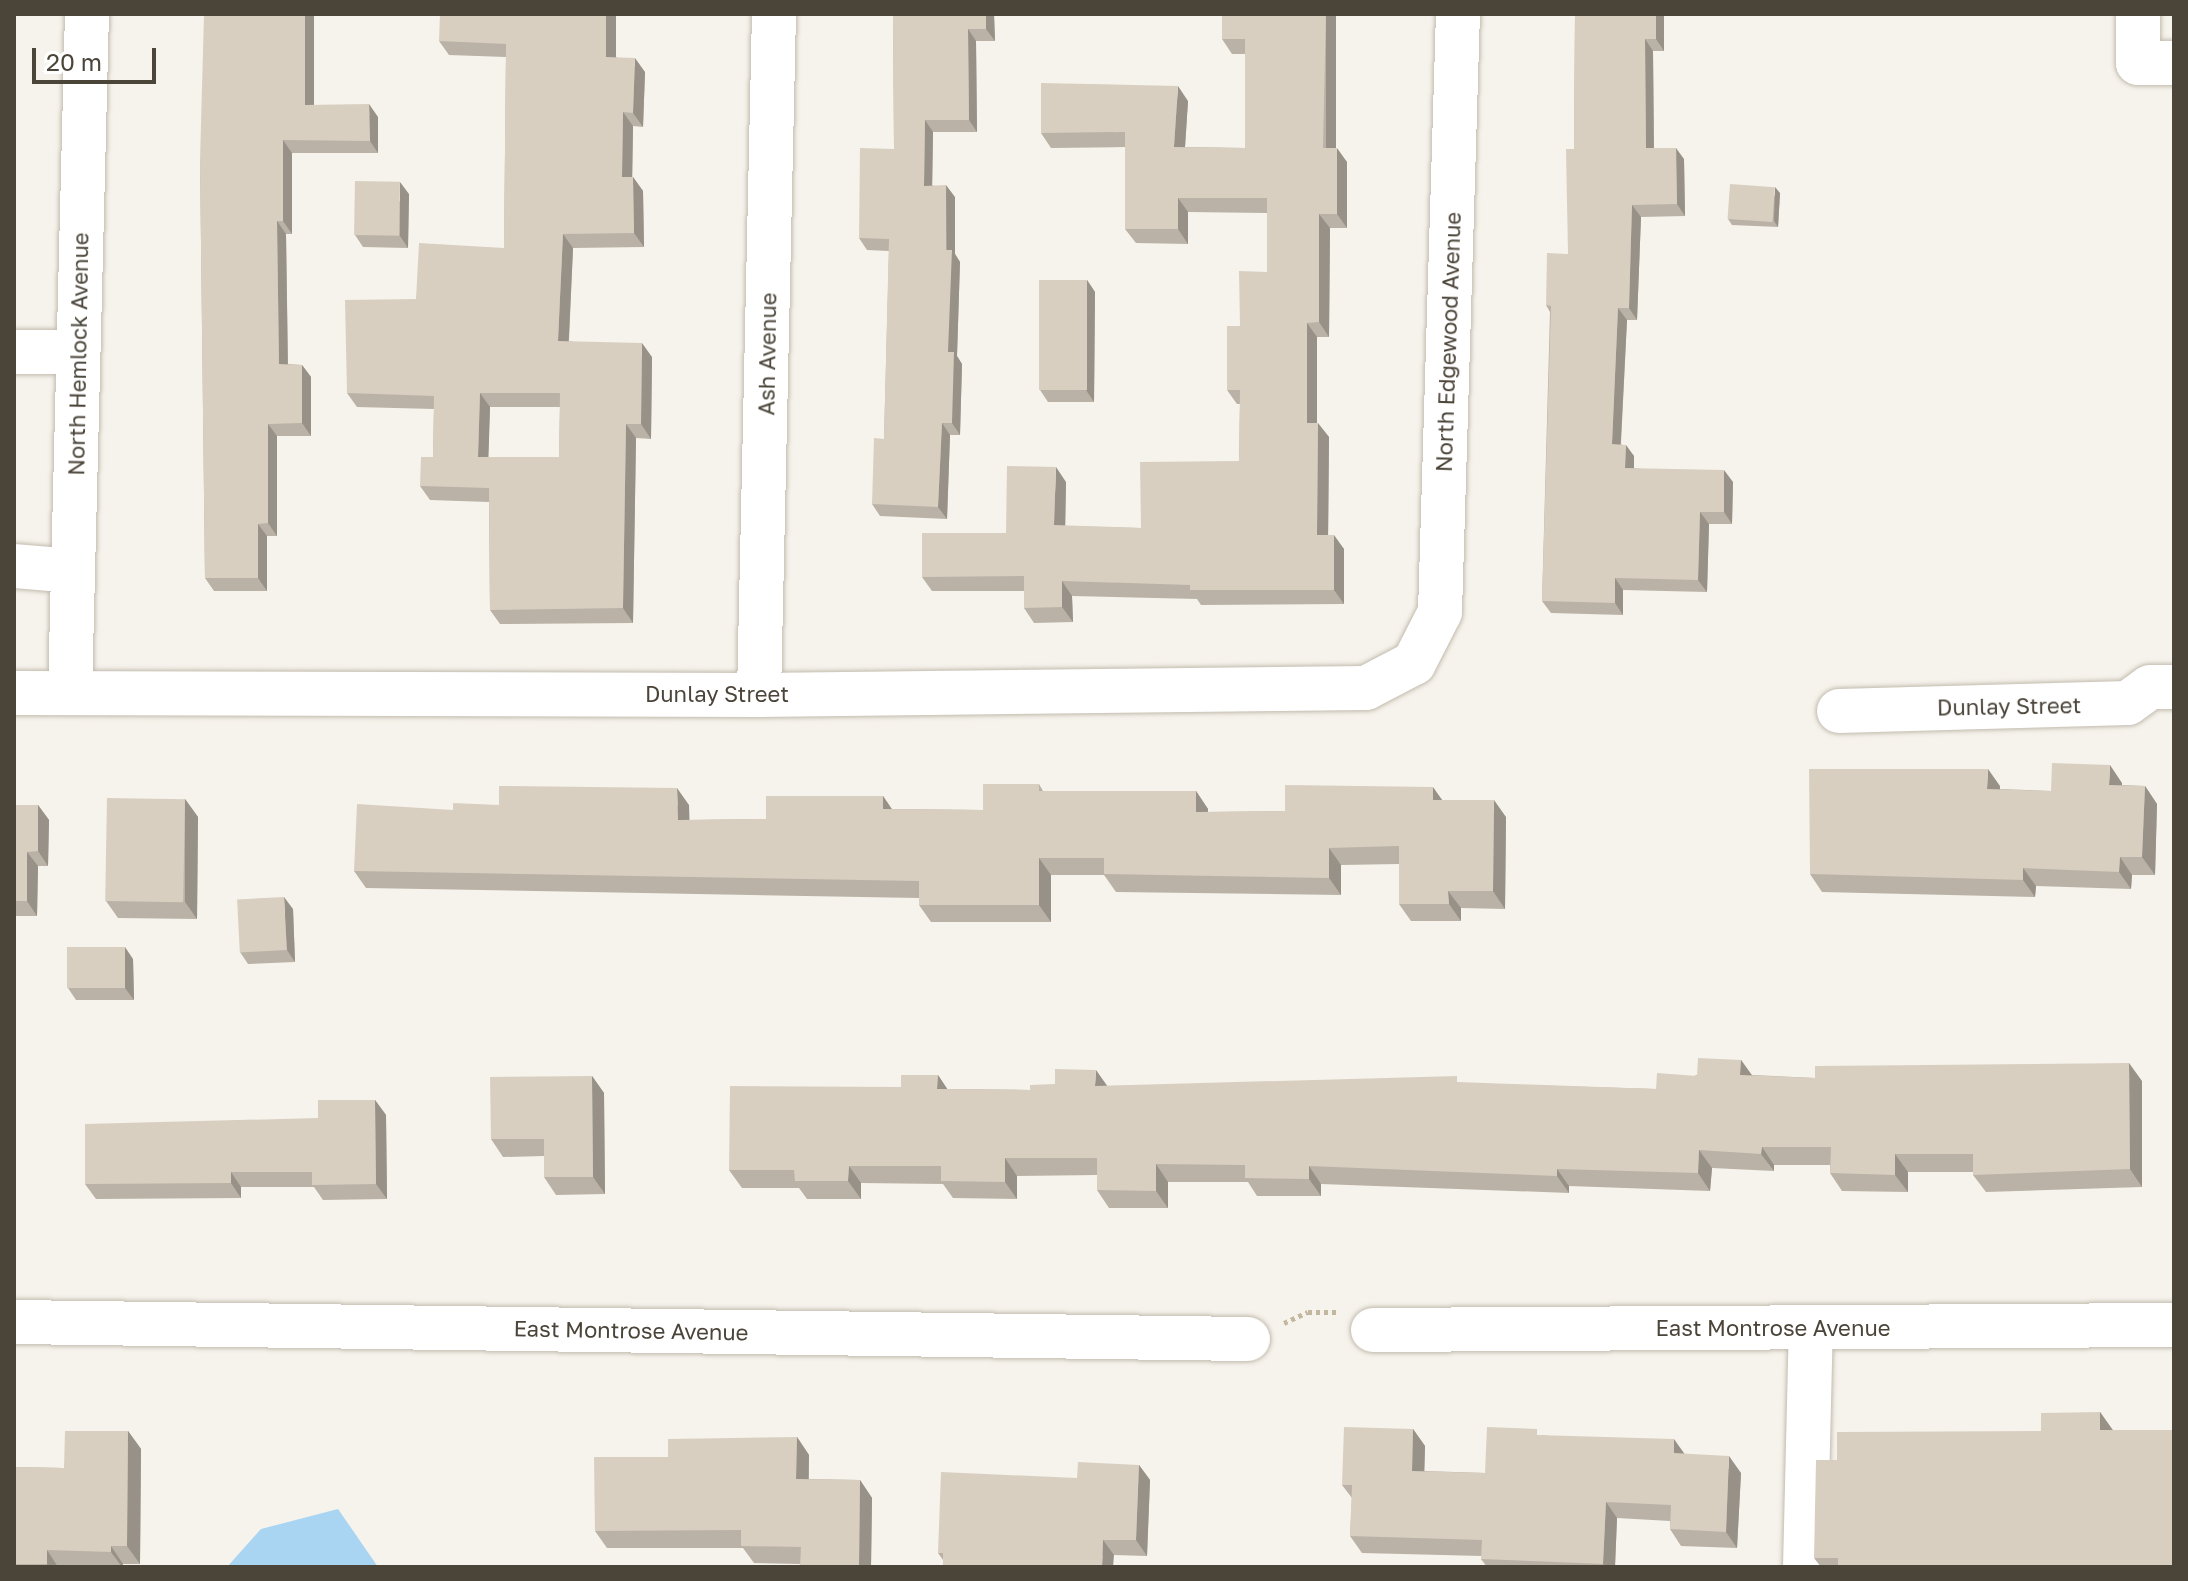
<!DOCTYPE html>
<html>
<head>
<meta charset="utf-8">
<style>
	body { margin:0 }
	#map { position:relative; width:2188px; height:1581px; overflow:hidden; background:#f6f3ec; font-family:"Golos Text",sans-serif }
	div>[style] { position:absolute }
	[style*='--x'] { left:calc(var(--x)*1px); top:calc(var(--y)*1px); width:calc(var(--w)*1px); rotate:calc(var(--a)*1deg) }
	.water>* { inset:0; background:#a9d4f2 }
	.path>* { height:5px; margin-top:-2.5px; transform-origin:0; background:repeating-linear-gradient(90deg,#c4b79f 0 4px,transparent 0 8px) }
	.roads { filter:drop-shadow(0 0 2px #c2bbae) drop-shadow(0 0 2px #c2bbae) }
	.minor>* { height:44px; margin:-22px; padding:0 22px; transform-origin:22px; border-radius:22px; background:#fff }
	.wall>* { inset:0; background:#bab2a6 }
	.shaded-wall>* { inset:0; background:#979187; transform-origin:0 0 }
	.building>* { inset:0; background:#d8cfc1; transform-origin:0 0 }
	span { translate:-50% -50%; white-space:nowrap; text-align:center; line-height:1.15; -webkit-text-stroke:7px #fff; paint-order:stroke }
	.street-label { font-size:22px; color:#4b4439 }
	.frame { position:absolute; inset:0; border:16px solid #4b4439; pointer-events:none }
	.scale { position:absolute; left:32px; top:48px; width:124px; height:36px; box-sizing:border-box; border:4px solid #4b4439; border-top:0; padding-left:10px; font-size:24px; line-height:28px; white-space:nowrap; color:#4b4439; -webkit-text-stroke:6px #fff; paint-order:stroke }
</style>
</head>
<body>
<div id="map">
	<div class="water">
		<i style="clip-path:polygon(338px 1509px,378px 1567px,227px 1567px,261px 1529px)"></i>
	</div>
	<div class="path">
		<i style="--x:1284;--y:1323;--w:26;--a:-25"></i>
		<i style="--x:1308;--y:1312;--w:28;--a:0"></i>
	</div>
	<div class="roads">
		<div class="minor">
			<i style="--x:2138;--y:14;--w:49;--a:90"></i>
			<i style="--x:2138;--y:63;--w:36;--a:0"></i>
			<i style="--x:14;--y:352;--w:64;--a:0"></i>
			<i style="--x:14;--y:566;--w:59;--a:4.8"></i>
			<i style="--x:14;--y:693;--w:745;--a:0.15"></i>
			<i style="--x:759;--y:695;--w:607;--a:-0.66"></i>
			<i style="--x:1366;--y:688;--w:54;--a:-27.5"></i>
			<i style="--x:1414;--y:663;--w:57;--a:-63"></i>
			<i style="--x:1440;--y:612;--w:598;--a:-88.28"></i>
			<i style="--x:70;--y:693;--w:679;--a:-88.57"></i>
			<i style="--x:759;--y:695;--w:681;--a:-88.74"></i>
			<i style="--x:1839;--y:711;--w:289;--a:-1.6"></i>
			<i style="--x:2128;--y:703;--w:27;--a:-36"></i>
			<i style="--x:2150;--y:687;--w:24;--a:0"></i>
			<i style="--x:14;--y:1322;--w:1234;--a:0.79"></i>
			<i style="--x:1373;--y:1330;--w:801;--a:-0.36"></i>
			<i style="--x:1805;--y:1567;--w:239;--a:-88.6"></i>
		</div>
	</div>
	<div class="wall">
		<i style="clip-path:polygon(314px 14px,314px 105px,378px 117px,378px 153px,292px 153px,292px 234px,286px 234px,288px 364px,302px 365px,311px 377px,311px 436px,277px 436px,277px 536px,267px 536px,267px 591px,214px 591px,205px 578px,200px 160px)"></i>
		<i style="clip-path:polygon(evenodd,616px 14px,616px 57px,645px 72px,643px 127px,633px 126px,632px 177px,633px 177px,643px 191px,644px 247px,573px 248px,569px 341px,652px 357px,651px 439px,636px 438px,633px 623px,500px 624px,490px 610px,489px 502px,430px 500px,420px 486px,433px 457px,434px 409px,357px 407px,347px 393px,416px 299px,504px 248px,506px 57px,449px 55px,439px 41px,616px 14px,490px 407px,560px 407px,559px 457px,488px 457px,490px 407px)"></i>
		<i style="clip-path:polygon(893px 14px,994px 14px,995px 41px,976px 41px,977px 132px,933px 132px,932px 185px,955px 197px,955px 254px,960px 262px,957px 356px,962px 364px,960px 435px,950px 435px,947px 519px,880px 516px,872px 504px,884px 439px,889px 251px,867px 250px,859px 238px,894px 149px)"></i>
		<i style="clip-path:polygon(1336px 14px,1333px 148px,1347px 162px,1347px 228px,1330px 228px,1329px 337px,1317px 337px,1317px 423px,1329px 437px,1328px 535px,1344px 549px,1344px 604px,1201px 605px,1197px 599px,1072px 596px,1073px 622px,1034px 623px,1024px 608px,1024px 591px,932px 591px,922px 577px,1006px 533px,1066px 482px,1065px 526px,1141px 528px,1239px 461px,1240px 404px,1237px 404px,1227px 390px,1240px 326px,1267px 272px,1267px 213px,1188px 212px,1188px 244px,1136px 243px,1125px 229px,1125px 147px,1051px 148px,1041px 133px,1188px 101px,1185px 147px,1245px 148px,1245px 54px,1232px 54px,1222px 39px)"></i>
		<i style="clip-path:polygon(1575px 14px,1664px 14px,1664px 51px,1653px 51px,1654px 148px,1684px 159px,1685px 216px,1641px 217px,1637px 320px,1627px 320px,1621px 444px,1634px 456px,1634px 468px,1733px 482px,1732px 524px,1709px 524px,1707px 592px,1623px 590px,1623px 615px,1551px 613px,1542px 601px,1550px 312px,1546px 305px,1568px 254px,1574px 149px)"></i>
		<i style="clip-path:polygon(1780px 193px,1778px 227px,1732px 225px,1728px 219px)"></i>
		<i style="clip-path:polygon(409px 194px,408px 248px,363px 247px,355px 235px)"></i>
		<i style="clip-path:polygon(1087px 280px,1095px 292px,1094px 402px,1048px 402px,1040px 390px)"></i>
		<i style="clip-path:polygon(2122px 783px,2122px 785px,2145px 786px,2157px 804px,2155px 875px,2132px 875px,2131px 889px,2036px 886px,2035px 897px,1822px 892px,1810px 874px,2000px 786px,2000px 789px,2051px 791px)"></i>
		<i style="clip-path:polygon(1039px 784px,1043px 791px,1196px 791px,1208px 809px,1208px 812px,1285px 811px,1442px 800px,1506px 817px,1505px 909px,1461px 908px,1461px 921px,1411px 921px,1399px 904px,1399px 864px,1341px 865px,1341px 895px,1116px 892px,1104px 875px,1051px 875px,1051px 922px,931px 922px,919px 905px,919px 898px,366px 888px,354px 871px,453px 810px,499px 805px,689px 805px,689px 820px,766px 819px,883px 796px,892px 809px,983px 810px)"></i>
		<i style="clip-path:polygon(185px 799px,198px 817px,197px 919px,118px 918px,106px 901px)"></i>
		<i style="clip-path:polygon(14px 805px,38px 805px,49px 820px,48px 866px,38px 866px,37px 916px,14px 916px)"></i>
		<i style="clip-path:polygon(293px 909px,295px 962px,248px 964px,240px 952px)"></i>
		<i style="clip-path:polygon(133px 959px,134px 1000px,76px 1000px,68px 988px)"></i>
		<i style="clip-path:polygon(1741px 1060px,1752px 1075px,1815px 1078px,2142px 1081px,2142px 1187px,1986px 1192px,1973px 1175px,1973px 1172px,1908px 1172px,1908px 1192px,1842px 1191px,1830px 1173px,1830px 1165px,1774px 1165px,1774px 1171px,1712px 1168px,1710px 1191px,1569px 1186px,1569px 1193px,1321px 1184px,1321px 1196px,1257px 1196px,1248px 1182px,1168px 1182px,1168px 1208px,1109px 1208px,1097px 1190px,1097px 1175px,1017px 1176px,1017px 1199px,953px 1198px,943px 1184px,861px 1183px,861px 1199px,807px 1199px,799px 1188px,742px 1188px,729px 1170px,901px 1087px,938px 1075px,947px 1089px,1030px 1090px,1107px 1086px,1461px 1083px,1656px 1089px)"></i>
		<i style="clip-path:polygon(592px 1076px,604px 1093px,605px 1194px,556px 1195px,544px 1177px,544px 1156px,503px 1157px,491px 1139px)"></i>
		<i style="clip-path:polygon(375px 1100px,386px 1115px,387px 1199px,323px 1200px,314px 1187px,241px 1187px,241px 1198px,96px 1199px,85px 1184px,318px 1118px)"></i>
		<i style="clip-path:polygon(2100px 1412px,2113px 1430px,2174px 1567px,1821px 1567px,1814px 1558px,1837px 1460px,2041px 1431px)"></i>
		<i style="clip-path:polygon(1413px 1429px,1425px 1446px,1424px 1471px,1485px 1473px,1541px 1435px,1684px 1454px,1741px 1473px,1737px 1548px,1681px 1546px,1670px 1529px,1670px 1521px,1617px 1518px,1615px 1567px,1487px 1567px,1481px 1559px,1482px 1556px,1362px 1553px,1350px 1536px,1352px 1498px,1342px 1485px)"></i>
		<i style="clip-path:polygon(128px 1431px,141px 1449px,140px 1564px,123px 1564px,123px 1567px,14px 1567px,14px 1467px,64px 1468px)"></i>
		<i style="clip-path:polygon(797px 1437px,809px 1455px,809px 1479px,860px 1480px,872px 1498px,871px 1567px,800px 1567px,800px 1564px,754px 1563px,743px 1548px,607px 1548px,595px 1531px,668px 1457px)"></i>
		<i style="clip-path:polygon(1139px 1465px,1150px 1480px,1147px 1556px,1114px 1555px,943px 1560px,938px 1553px,1077px 1478px)"></i>
	</div>
	<div class="shaded-wall">
		<i style="left:305px;top:14px;width:9px;height:91px"></i>
		<i style="clip-path:polygon(606px 14px,616px 14px,616px 71px,606px 57px)"></i>
		<i style="clip-path:polygon(986px 14px,994px 14px,995px 41px,986px 29px)"></i>
		<i style="left:1326px;top:14px;width:10px;height:134px"></i>
		<i style="clip-path:polygon(1656px 14px,1664px 14px,1664px 51px,1656px 39px)"></i>
		<i style="clip-path:polygon(968px 29px,976px 41px,977px 132px,969px 120px)"></i>
		<i style="clip-path:polygon(1645px 39px,1653px 51px,1654px 160px,1646px 148px)"></i>
		<i style="clip-path:polygon(635px 58px,645px 72px,643px 127px,633px 113px)"></i>
		<i style="clip-path:polygon(1178px 86px,1188px 101px,1184px 162px,1174px 147px)"></i>
		<i style="clip-path:polygon(369px 104px,378px 117px,378px 153px,370px 141px)"></i>
		<i style="clip-path:polygon(623px 112px,633px 126px,632px 192px,622px 177px)"></i>
		<i style="clip-path:polygon(925px 120px,933px 132px,932px 198px,924px 186px)"></i>
		<i style="clip-path:polygon(283px 140px,292px 153px,292px 234px,283px 221px)"></i>
		<i style="clip-path:polygon(1337px 148px,1347px 162px,1347px 228px,1337px 214px)"></i>
		<i style="clip-path:polygon(1676px 148px,1684px 159px,1685px 216px,1677px 204px)"></i>
		<i style="clip-path:polygon(633px 177px,643px 191px,644px 247px,634px 233px)"></i>
		<i style="clip-path:polygon(400px 182px,409px 194px,408px 248px,400px 236px)"></i>
		<i style="clip-path:polygon(946px 185px,955px 197px,955px 254px,960px 262px,957px 356px,962px 364px,960px 435px,952px 423px,948px 352px)"></i>
		<i style="clip-path:polygon(1775px 187px,1780px 193px,1778px 227px,1774px 221px)"></i>
		<i style="clip-path:polygon(1178px 198px,1188px 212px,1188px 244px,1178px 229px)"></i>
		<i style="clip-path:polygon(1632px 205px,1641px 217px,1637px 320px,1629px 308px)"></i>
		<i style="clip-path:polygon(1319px 214px,1330px 228px,1329px 337px,1319px 322px)"></i>
		<i style="clip-path:polygon(277px 221px,286px 234px,288px 377px,279px 364px)"></i>
		<i style="clip-path:polygon(563px 234px,573px 248px,568px 355px,558px 341px)"></i>
		<i style="clip-path:polygon(1087px 280px,1095px 292px,1094px 402px,1086px 390px)"></i>
		<i style="clip-path:polygon(1618px 308px,1627px 320px,1620px 456px,1612px 444px)"></i>
		<i style="clip-path:polygon(1307px 323px,1317px 337px,1317px 437px,1307px 423px)"></i>
		<i style="clip-path:polygon(642px 343px,652px 357px,651px 439px,641px 424px)"></i>
		<i style="clip-path:polygon(302px 365px,311px 377px,311px 436px,302px 423px)"></i>
		<i style="clip-path:polygon(480px 393px,490px 407px,488px 471px,478px 457px)"></i>
		<i style="clip-path:polygon(942px 423px,950px 435px,947px 519px,938px 507px)"></i>
		<i style="clip-path:polygon(1318px 423px,1329px 437px,1328px 549px,1317px 535px)"></i>
		<i style="clip-path:polygon(268px 424px,277px 436px,277px 536px,268px 523px)"></i>
		<i style="clip-path:polygon(626px 424px,636px 438px,633px 623px,623px 608px)"></i>
		<i style="clip-path:polygon(1626px 445px,1634px 456px,1634px 480px,1625px 468px)"></i>
		<i style="clip-path:polygon(1056px 467px,1066px 482px,1065px 540px,1054px 525px)"></i>
		<i style="clip-path:polygon(1724px 470px,1733px 482px,1732px 524px,1724px 512px)"></i>
		<i style="clip-path:polygon(1700px 512px,1709px 524px,1707px 592px,1698px 580px)"></i>
		<i style="clip-path:polygon(258px 524px,267px 536px,267px 591px,258px 578px)"></i>
		<i style="clip-path:polygon(1334px 535px,1344px 549px,1344px 604px,1334px 590px)"></i>
		<i style="clip-path:polygon(1615px 578px,1623px 590px,1623px 615px,1615px 603px)"></i>
		<i style="clip-path:polygon(1062px 581px,1072px 596px,1073px 622px,1062px 607px)"></i>
		<i style="clip-path:polygon(2110px 765px,2122px 783px,2122px 802px,2109px 785px)"></i>
		<i style="clip-path:polygon(1988px 769px,2000px 786px,1999px 806px,1987px 789px)"></i>
		<i style="clip-path:polygon(2145px 786px,2157px 804px,2155px 875px,2142px 857px)"></i>
		<i style="clip-path:polygon(1433px 787px,1445px 804px,1433px 800px)"></i>
		<i style="clip-path:polygon(677px 788px,689px 805px,690px 837px,678px 820px)"></i>
		<i style="clip-path:polygon(1196px 791px,1208px 809px,1208px 829px,1196px 812px)"></i>
		<i style="clip-path:polygon(883px 796px,895px 814px,883px 809px)"></i>
		<i style="clip-path:polygon(185px 799px,198px 817px,197px 919px,185px 902px)"></i>
		<i style="clip-path:polygon(1494px 800px,1506px 817px,1505px 909px,1493px 891px)"></i>
		<i style="clip-path:polygon(38px 805px,49px 820px,48px 866px,38px 851px)"></i>
		<i style="clip-path:polygon(1329px 848px,1341px 865px,1341px 895px,1329px 878px)"></i>
		<i style="clip-path:polygon(27px 852px,38px 866px,37px 916px,27px 901px)"></i>
		<i style="clip-path:polygon(2120px 857px,2132px 875px,2131px 889px,2119px 872px)"></i>
		<i style="clip-path:polygon(1039px 858px,1051px 875px,1051px 922px,1039px 905px)"></i>
		<i style="clip-path:polygon(2023px 868px,2036px 886px,2035px 897px,2023px 880px)"></i>
		<i style="clip-path:polygon(1448px 891px,1461px 908px,1461px 921px,1449px 904px)"></i>
		<i style="clip-path:polygon(284px 897px,293px 909px,295px 962px,287px 950px)"></i>
		<i style="clip-path:polygon(125px 947px,133px 959px,134px 1000px,125px 988px)"></i>
		<i style="clip-path:polygon(1741px 1060px,1753px 1077px,1740px 1075px)"></i>
		<i style="clip-path:polygon(2129px 1063px,2142px 1081px,2142px 1187px,2130px 1169px)"></i>
		<i style="clip-path:polygon(1096px 1070px,1108px 1087px,1095px 1086px)"></i>
		<i style="clip-path:polygon(938px 1075px,950px 1093px,937px 1089px)"></i>
		<i style="clip-path:polygon(592px 1076px,604px 1093px,605px 1194px,593px 1177px)"></i>
		<i style="clip-path:polygon(375px 1100px,386px 1115px,387px 1199px,376px 1184px)"></i>
		<i style="clip-path:polygon(1762px 1147px,1774px 1165px,1774px 1171px,1761px 1154px)"></i>
		<i style="clip-path:polygon(1699px 1150px,1712px 1168px,1710px 1191px,1698px 1173px)"></i>
		<i style="clip-path:polygon(1895px 1154px,1908px 1172px,1908px 1192px,1895px 1175px)"></i>
		<i style="clip-path:polygon(1005px 1158px,1017px 1176px,1017px 1199px,1005px 1182px)"></i>
		<i style="clip-path:polygon(1156px 1164px,1168px 1182px,1168px 1208px,1156px 1191px)"></i>
		<i style="clip-path:polygon(849px 1166px,861px 1183px,861px 1199px,848px 1181px)"></i>
		<i style="clip-path:polygon(1309px 1166px,1321px 1184px,1321px 1196px,1309px 1179px)"></i>
		<i style="clip-path:polygon(1557px 1169px,1569px 1186px,1569px 1193px,1557px 1176px)"></i>
		<i style="clip-path:polygon(231px 1172px,241px 1187px,241px 1198px,231px 1183px)"></i>
		<i style="clip-path:polygon(2100px 1412px,2116px 1435px,2100px 1430px)"></i>
		<i style="clip-path:polygon(1413px 1429px,1425px 1446px,1424px 1487px,1412px 1471px)"></i>
		<i style="clip-path:polygon(128px 1431px,141px 1449px,140px 1564px,127px 1546px)"></i>
		<i style="clip-path:polygon(797px 1437px,809px 1455px,808px 1497px,796px 1479px)"></i>
		<i style="clip-path:polygon(1674px 1439px,1686px 1456px,1674px 1453px)"></i>
		<i style="clip-path:polygon(1729px 1456px,1741px 1473px,1737px 1548px,1726px 1532px)"></i>
		<i style="clip-path:polygon(1139px 1465px,1150px 1480px,1147px 1556px,1136px 1540px)"></i>
		<i style="clip-path:polygon(860px 1480px,872px 1498px,871px 1567px,859px 1567px)"></i>
		<i style="clip-path:polygon(1606px 1502px,1617px 1518px,1615px 1567px,1605px 1567px,1603px 1564px)"></i>
		<i style="clip-path:polygon(1103px 1540px,1114px 1555px,1113px 1567px,1102px 1567px)"></i>
		<i style="clip-path:polygon(111px 1546px,123px 1564px,123px 1567px,122px 1567px,111px 1552px)"></i>
		<i style="clip-path:polygon(47px 1550px,58px 1567px,49px 1567px,47px 1564px)"></i>
	</div>
	<div class="building">
		<i style="clip-path:polygon(204px 14px,305px 14px,305px 105px,369px 104px,370px 141px,283px 140px,283px 221px,277px 221px,279px 364px,302px 365px,302px 423px,268px 424px,268px 523px,258px 524px,258px 578px,205px 578px,200px 160px)"></i>
		<i style="clip-path:polygon(evenodd,440px 14px,606px 14px,606px 57px,635px 58px,633px 113px,623px 112px,622px 177px,633px 177px,634px 233px,563px 234px,558px 341px,642px 343px,641px 424px,626px 424px,623px 608px,490px 610px,489px 488px,420px 486px,421px 457px,433px 457px,434px 396px,347px 393px,345px 300px,416px 299px,419px 243px,504px 248px,506px 44px,439px 41px,440px 14px,480px 393px,560px 393px,559px 457px,478px 457px,480px 393px)"></i>
		<i style="clip-path:polygon(893px 14px,986px 14px,986px 29px,968px 29px,969px 120px,925px 120px,924px 186px,946px 185px,946px 250px,952px 250px,948px 352px,954px 352px,952px 423px,942px 423px,938px 507px,872px 504px,874px 438px,884px 439px,889px 239px,859px 238px,860px 148px,894px 149px)"></i>
		<i style="clip-path:polygon(1222px 14px,1326px 14px,1323px 148px,1337px 148px,1337px 214px,1319px 214px,1319px 322px,1307px 323px,1307px 423px,1318px 423px,1317px 535px,1334px 535px,1334px 590px,1190px 590px,1190px 585px,1062px 581px,1062px 607px,1024px 608px,1024px 576px,922px 577px,922px 533px,1006px 533px,1007px 466px,1056px 467px,1054px 525px,1141px 528px,1140px 462px,1239px 461px,1240px 390px,1227px 390px,1227px 326px,1240px 326px,1239px 271px,1267px 272px,1267px 198px,1178px 198px,1178px 229px,1125px 229px,1125px 132px,1041px 133px,1041px 83px,1178px 86px,1174px 147px,1245px 148px,1245px 39px,1222px 39px)"></i>
		<i style="clip-path:polygon(1575px 14px,1656px 14px,1656px 39px,1645px 39px,1646px 148px,1676px 148px,1677px 204px,1632px 205px,1629px 308px,1618px 308px,1612px 444px,1626px 445px,1625px 468px,1724px 470px,1724px 512px,1700px 512px,1698px 580px,1615px 578px,1615px 603px,1542px 601px,1551px 306px,1546px 305px,1547px 253px,1568px 254px,1566px 149px,1574px 149px)"></i>
		<i style="left:355px;top:181px;width:45px;height:54px;rotate:1deg"></i>
		<i style="left:1730px;top:184px;width:45px;height:35px;rotate:4deg"></i>
		<i style="left:1039px;top:280px;width:48px;height:110px"></i>
		<i style="clip-path:polygon(2052px 763px,2110px 765px,2109px 785px,2145px 786px,2142px 857px,2120px 857px,2119px 872px,2023px 868px,2023px 880px,1810px 874px,1809px 769px,1988px 769px,1987px 789px,2051px 791px)"></i>
		<i style="clip-path:polygon(983px 784px,1039px 784px,1039px 791px,1196px 791px,1196px 812px,1285px 811px,1285px 785px,1433px 787px,1433px 800px,1494px 800px,1493px 891px,1448px 891px,1449px 904px,1399px 904px,1399px 846px,1329px 848px,1329px 878px,1104px 874px,1104px 858px,1039px 858px,1039px 905px,919px 905px,919px 881px,354px 871px,357px 804px,453px 810px,453px 803px,499px 805px,499px 786px,677px 788px,678px 820px,766px 819px,766px 796px,883px 796px,883px 809px,983px 810px)"></i>
		<i style="left:107px;top:798px;width:78px;height:103px;rotate:1deg"></i>
		<i style="clip-path:polygon(14px 805px,38px 805px,38px 851px,27px 852px,27px 901px,14px 901px)"></i>
		<i style="left:284px;top:897px;width:53px;height:47px;rotate:87deg"></i>
		<i style="left:67px;top:947px;width:58px;height:41px"></i>
		<i style="clip-path:polygon(1698px 1058px,1741px 1060px,1740px 1075px,1815px 1078px,1815px 1066px,2129px 1063px,2130px 1169px,1973px 1175px,1973px 1154px,1895px 1154px,1895px 1175px,1830px 1173px,1831px 1147px,1762px 1147px,1761px 1154px,1699px 1150px,1698px 1173px,1557px 1169px,1557px 1176px,1309px 1166px,1309px 1179px,1245px 1178px,1245px 1165px,1156px 1164px,1156px 1191px,1097px 1190px,1097px 1158px,1005px 1158px,1005px 1182px,941px 1181px,941px 1166px,849px 1166px,848px 1181px,795px 1181px,794px 1170px,729px 1170px,730px 1086px,901px 1087px,901px 1075px,938px 1075px,937px 1089px,1030px 1090px,1030px 1085px,1055px 1084px,1055px 1069px,1096px 1070px,1095px 1086px,1457px 1076px,1457px 1082px,1656px 1089px,1657px 1073px,1697px 1076px)"></i>
		<i style="clip-path:polygon(592px 1076px,593px 1177px,544px 1177px,544px 1139px,491px 1139px,490px 1077px)"></i>
		<i style="clip-path:polygon(318px 1100px,375px 1100px,376px 1184px,312px 1185px,312px 1172px,231px 1172px,231px 1183px,85px 1184px,85px 1124px,318px 1118px)"></i>
		<i style="clip-path:polygon(2100px 1412px,2100px 1430px,2174px 1430px,2174px 1567px,1838px 1567px,1838px 1558px,1814px 1558px,1816px 1460px,1837px 1460px,1837px 1432px,2041px 1431px,2041px 1413px)"></i>
		<i style="clip-path:polygon(1344px 1427px,1413px 1429px,1412px 1471px,1485px 1473px,1487px 1427px,1537px 1429px,1537px 1435px,1674px 1439px,1674px 1453px,1729px 1456px,1726px 1532px,1670px 1529px,1671px 1505px,1606px 1502px,1603px 1564px,1481px 1559px,1482px 1540px,1350px 1536px,1352px 1485px,1342px 1485px)"></i>
		<i style="clip-path:polygon(65px 1431px,128px 1431px,127px 1546px,111px 1546px,111px 1552px,47px 1550px,47px 1564px,14px 1564px,14px 1467px,64px 1468px)"></i>
		<i style="clip-path:polygon(797px 1437px,796px 1479px,860px 1480px,859px 1567px,800px 1567px,801px 1547px,741px 1546px,741px 1530px,595px 1531px,594px 1457px,668px 1457px,668px 1439px)"></i>
		<i style="clip-path:polygon(1078px 1462px,1139px 1465px,1136px 1540px,1103px 1540px,1102px 1567px,943px 1567px,943px 1553px,938px 1553px,941px 1472px,1077px 1478px)"></i>
	</div>
	<div class="street-label">
		<span style="left:1448px;top:342px;rotate:-88deg">North Edgewood Avenue</span>
		<span style="left:78px;top:354px;rotate:-89deg">North Hemlock Avenue</span>
		<span style="left:767px;top:354px;rotate:-89deg">Ash Avenue</span>
		<span style="left:717px;top:694px">Dunlay Street</span>
		<span style="left:2009px;top:706px;rotate:-1deg">Dunlay Street</span>
		<span style="left:1773px;top:1328px">East Montrose Avenue</span>
		<span style="left:631px;top:1330px;rotate:1deg">East Montrose Avenue</span>
	</div>
	<div class="frame"></div>
	<div class="scale">20 m</div>
</div>
</body>
</html>
